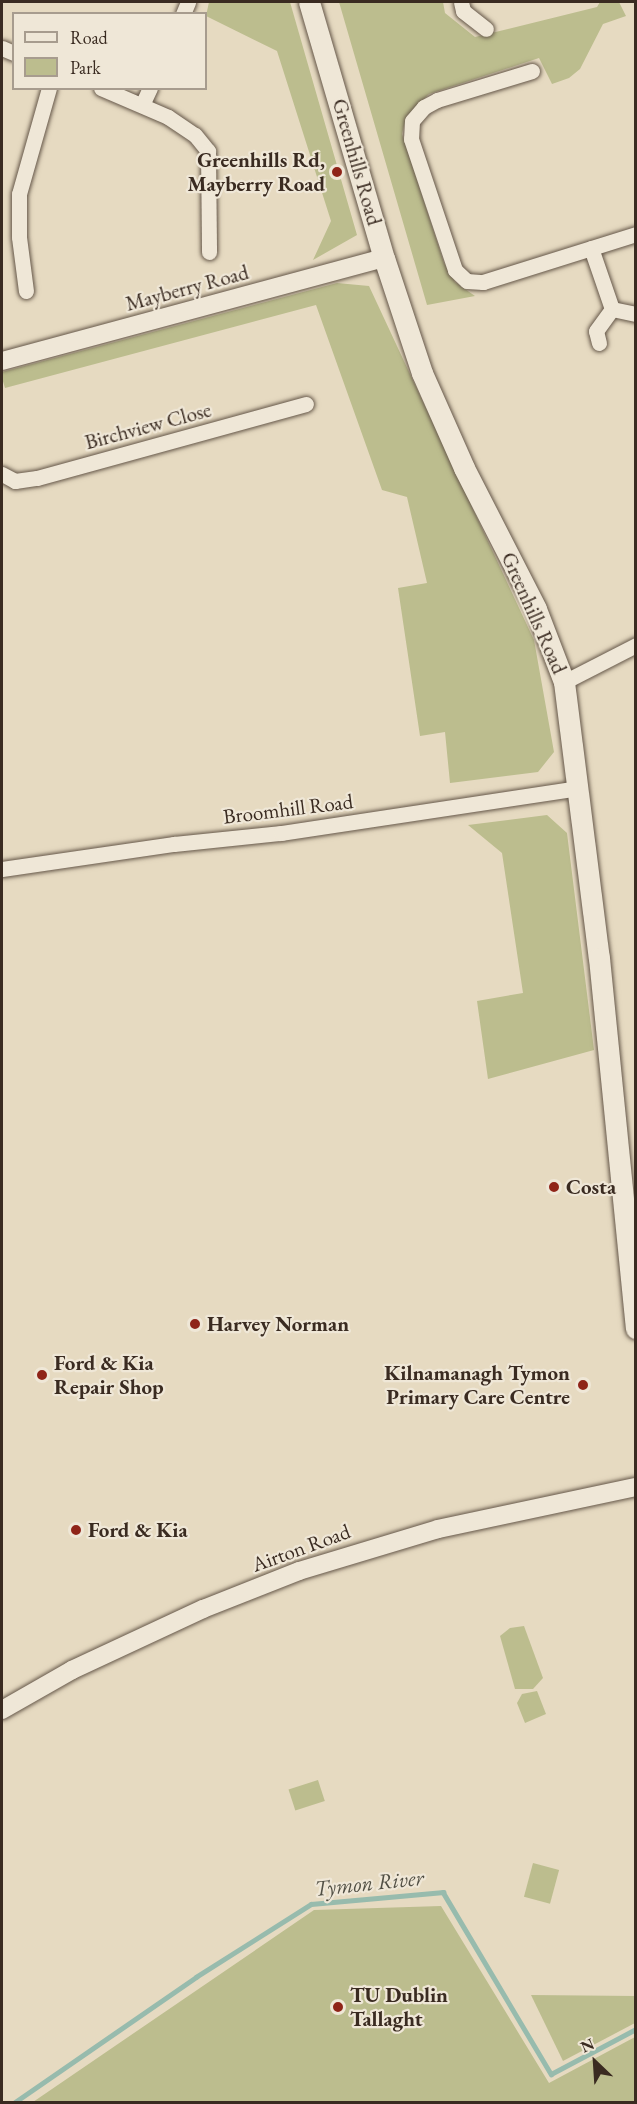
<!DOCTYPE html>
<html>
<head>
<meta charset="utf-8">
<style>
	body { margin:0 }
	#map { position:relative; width:637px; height:2104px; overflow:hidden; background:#e6dac1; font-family:"EB Garamond",serif }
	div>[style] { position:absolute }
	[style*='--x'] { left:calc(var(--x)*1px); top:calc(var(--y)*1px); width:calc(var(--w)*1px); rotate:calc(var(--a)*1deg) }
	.green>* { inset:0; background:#bcbd8e; transform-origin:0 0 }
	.stream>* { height:4.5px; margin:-2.25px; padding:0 2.25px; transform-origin:2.25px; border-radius:2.25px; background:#97bbad }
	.roads { filter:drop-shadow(0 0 2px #655749) drop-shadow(0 0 2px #655749) }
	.minor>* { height:15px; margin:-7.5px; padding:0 7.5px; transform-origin:7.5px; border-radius:7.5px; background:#efe7d7 }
	.tertiary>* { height:18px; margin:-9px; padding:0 9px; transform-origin:9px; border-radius:9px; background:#efe7d7 }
	.secondary>* { height:21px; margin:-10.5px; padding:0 10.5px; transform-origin:10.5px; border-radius:10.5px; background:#efe7d7 }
	.dots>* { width:16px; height:16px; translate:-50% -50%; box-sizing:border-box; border:3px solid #efe7d7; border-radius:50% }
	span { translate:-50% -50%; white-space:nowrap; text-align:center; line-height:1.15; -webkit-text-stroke:4.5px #efe7d7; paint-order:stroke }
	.poi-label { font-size:21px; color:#3a2b21; font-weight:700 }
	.right { translate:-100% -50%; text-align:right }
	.left { translate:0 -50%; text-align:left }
	.street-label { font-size:21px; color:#3a2b21 }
	.water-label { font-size:22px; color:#514f44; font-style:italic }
	.frame { position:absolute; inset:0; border:3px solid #3a2b21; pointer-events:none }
	.legend { position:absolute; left:12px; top:12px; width:195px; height:78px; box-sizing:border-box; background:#efe7d7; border:2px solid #a79c8e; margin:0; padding:8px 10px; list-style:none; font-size:18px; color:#3a2b21 }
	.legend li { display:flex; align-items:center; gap:12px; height:30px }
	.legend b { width:30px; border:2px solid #a79c8e }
	.north { position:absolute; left:565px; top:2032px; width:60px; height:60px; -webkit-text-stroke:4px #efe7d7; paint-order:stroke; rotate:335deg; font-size:16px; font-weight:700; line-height:24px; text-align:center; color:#3a2b21 }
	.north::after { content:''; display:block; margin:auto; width:21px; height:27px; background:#3a2b21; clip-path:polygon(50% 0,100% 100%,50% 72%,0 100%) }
</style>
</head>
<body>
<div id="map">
	<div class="green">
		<i style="clip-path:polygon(209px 2px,290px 2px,357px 235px,313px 260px,331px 221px,277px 51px,206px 16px)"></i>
		<i style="clip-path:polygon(339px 2px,443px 2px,445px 13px,475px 37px,597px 7px,600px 2px,619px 2px,626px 16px,603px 24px,580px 69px,569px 78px,552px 84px,539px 58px,429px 94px,406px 117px,402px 134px,444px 263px,455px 282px,475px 296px,427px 305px)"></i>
		<i style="clip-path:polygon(337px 283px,369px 286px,534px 640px,554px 752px,538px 772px,450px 783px,445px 732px,420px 736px,398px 588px,427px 583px,407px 497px,382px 490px,316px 305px,5px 388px,2px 378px,2px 372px)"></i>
		<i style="clip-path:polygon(547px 815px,567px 833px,594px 1050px,488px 1079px,477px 1001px,523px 993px,502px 853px,468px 825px)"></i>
		<i style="clip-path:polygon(524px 1626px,543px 1678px,533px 1689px,515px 1689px,500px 1636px,510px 1628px)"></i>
		<i style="clip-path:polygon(537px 1691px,546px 1714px,525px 1723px,517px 1703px,522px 1694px)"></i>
		<i style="left:318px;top:1780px;width:22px;height:31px;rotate:72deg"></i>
		<i style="left:533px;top:1863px;width:27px;height:35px;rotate:15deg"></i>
		<i style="clip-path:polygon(441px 1906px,549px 2083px,635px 2037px,635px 2102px,33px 2102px,314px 1910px)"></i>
		<i style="clip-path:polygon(531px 1995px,635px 1996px,635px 2023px,563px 2061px)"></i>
	</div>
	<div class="stream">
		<i style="--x:15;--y:2102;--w:220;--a:-34.6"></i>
		<i style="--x:196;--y:1977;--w:136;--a:-32.4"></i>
		<i style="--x:311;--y:1904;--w:133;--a:-5.2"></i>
		<i style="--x:443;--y:1892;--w:212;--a:59.3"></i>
		<i style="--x:551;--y:2074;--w:96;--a:-27.9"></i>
	</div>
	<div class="roads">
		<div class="minor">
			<i style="--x:461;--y:2;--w:9;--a:77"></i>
			<i style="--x:463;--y:11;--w:29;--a:38"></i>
			<i style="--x:183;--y:14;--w:13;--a:-67"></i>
			<i style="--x:2;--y:48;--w:13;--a:23"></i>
			<i style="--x:532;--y:71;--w:99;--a:163"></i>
			<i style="--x:437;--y:100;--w:15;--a:152"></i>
			<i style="--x:424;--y:107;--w:18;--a:131"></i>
			<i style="--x:412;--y:121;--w:18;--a:93"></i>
			<i style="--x:411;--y:139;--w:138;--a:71.4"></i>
			<i style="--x:455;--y:270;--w:16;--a:43"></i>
			<i style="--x:467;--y:281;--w:16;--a:4"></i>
			<i style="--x:483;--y:282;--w:160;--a:-17.4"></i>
			<i style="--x:101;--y:88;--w:73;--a:23.4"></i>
			<i style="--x:168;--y:117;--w:32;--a:34"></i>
			<i style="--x:195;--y:135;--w:21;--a:51"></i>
			<i style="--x:208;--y:151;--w:101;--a:89.4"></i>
			<i style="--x:142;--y:105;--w:19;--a:-65"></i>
			<i style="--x:591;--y:248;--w:65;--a:71"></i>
			<i style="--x:26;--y:291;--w:54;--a:-97.4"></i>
			<i style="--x:19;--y:237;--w:43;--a:-90"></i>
			<i style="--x:19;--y:194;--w:110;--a:-74.2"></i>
			<i style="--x:599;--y:343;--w:12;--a:-104"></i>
			<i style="--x:596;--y:331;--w:27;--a:-54"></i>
			<i style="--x:612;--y:309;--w:25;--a:12"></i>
			<i style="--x:2;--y:474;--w:15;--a:28"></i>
			<i style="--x:15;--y:481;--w:22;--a:-8"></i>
			<i style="--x:37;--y:478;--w:279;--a:-15.4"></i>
			<i style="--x:564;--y:682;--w:81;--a:-27.2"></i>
			<i style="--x:2;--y:869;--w:174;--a:-8.3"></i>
			<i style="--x:174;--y:844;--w:108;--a:-5.9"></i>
			<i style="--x:281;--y:833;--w:302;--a:-8.6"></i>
		</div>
		<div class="tertiary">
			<i style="--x:2;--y:361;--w:396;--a:-15.1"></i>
			<i style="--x:2;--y:1710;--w:81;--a:-29.7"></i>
			<i style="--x:72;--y:1670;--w:145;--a:-25"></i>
			<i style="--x:203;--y:1609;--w:103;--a:-21.6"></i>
			<i style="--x:299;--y:1571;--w:145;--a:-16.8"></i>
			<i style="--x:438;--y:1529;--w:202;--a:-12"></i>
		</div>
		<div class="secondary">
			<i style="--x:309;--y:2;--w:267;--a:73.7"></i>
			<i style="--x:384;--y:258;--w:121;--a:71.7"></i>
			<i style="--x:422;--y:373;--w:104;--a:66.1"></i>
			<i style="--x:464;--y:468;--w:158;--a:62.9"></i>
			<i style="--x:536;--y:609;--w:78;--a:69"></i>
			<i style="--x:564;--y:682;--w:278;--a:82.8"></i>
			<i style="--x:599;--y:958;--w:372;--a:84.3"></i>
		</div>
	</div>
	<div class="dots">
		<i style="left:337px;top:172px;background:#8f2418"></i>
		<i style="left:554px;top:1187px;background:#8f2418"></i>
		<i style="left:195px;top:1324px;background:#8f2418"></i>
		<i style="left:42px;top:1375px;background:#8f2418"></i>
		<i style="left:583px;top:1385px;background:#8f2418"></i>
		<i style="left:76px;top:1530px;background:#8f2418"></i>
		<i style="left:338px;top:2007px;background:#8f2418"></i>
	</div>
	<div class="poi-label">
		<span class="right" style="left:325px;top:172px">Greenhills Rd,<br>Mayberry Road</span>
		<span class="left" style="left:566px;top:1187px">Costa</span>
		<span class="left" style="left:207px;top:1324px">Harvey Norman</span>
		<span class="left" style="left:54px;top:1375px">Ford &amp; Kia<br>Repair Shop</span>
		<span class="right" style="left:570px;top:1385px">Kilnamanagh Tymon<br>Primary Care Centre</span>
		<span class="left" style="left:88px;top:1530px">Ford &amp; Kia</span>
		<span class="left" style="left:350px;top:2007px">TU Dublin<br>Tallaght</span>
	</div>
	<div class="street-label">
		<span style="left:357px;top:162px;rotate:74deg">Greenhills Road</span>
		<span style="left:187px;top:288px;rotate:-15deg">Mayberry Road</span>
		<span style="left:148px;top:426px;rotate:-15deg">Birchview Close</span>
		<span style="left:534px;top:613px;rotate:66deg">Greenhills Road</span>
		<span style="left:288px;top:809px;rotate:-7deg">Broomhill Road</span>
		<span style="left:301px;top:1548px;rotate:-20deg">Airton Road</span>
	</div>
	<div class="water-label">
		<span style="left:369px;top:1883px;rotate:-6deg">Tymon River</span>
	</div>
	<div class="frame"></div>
	<ul class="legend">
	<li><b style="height:8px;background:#efe7d7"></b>Road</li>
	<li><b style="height:16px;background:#bcbd8e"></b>Park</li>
	</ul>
	<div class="north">N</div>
</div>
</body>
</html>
